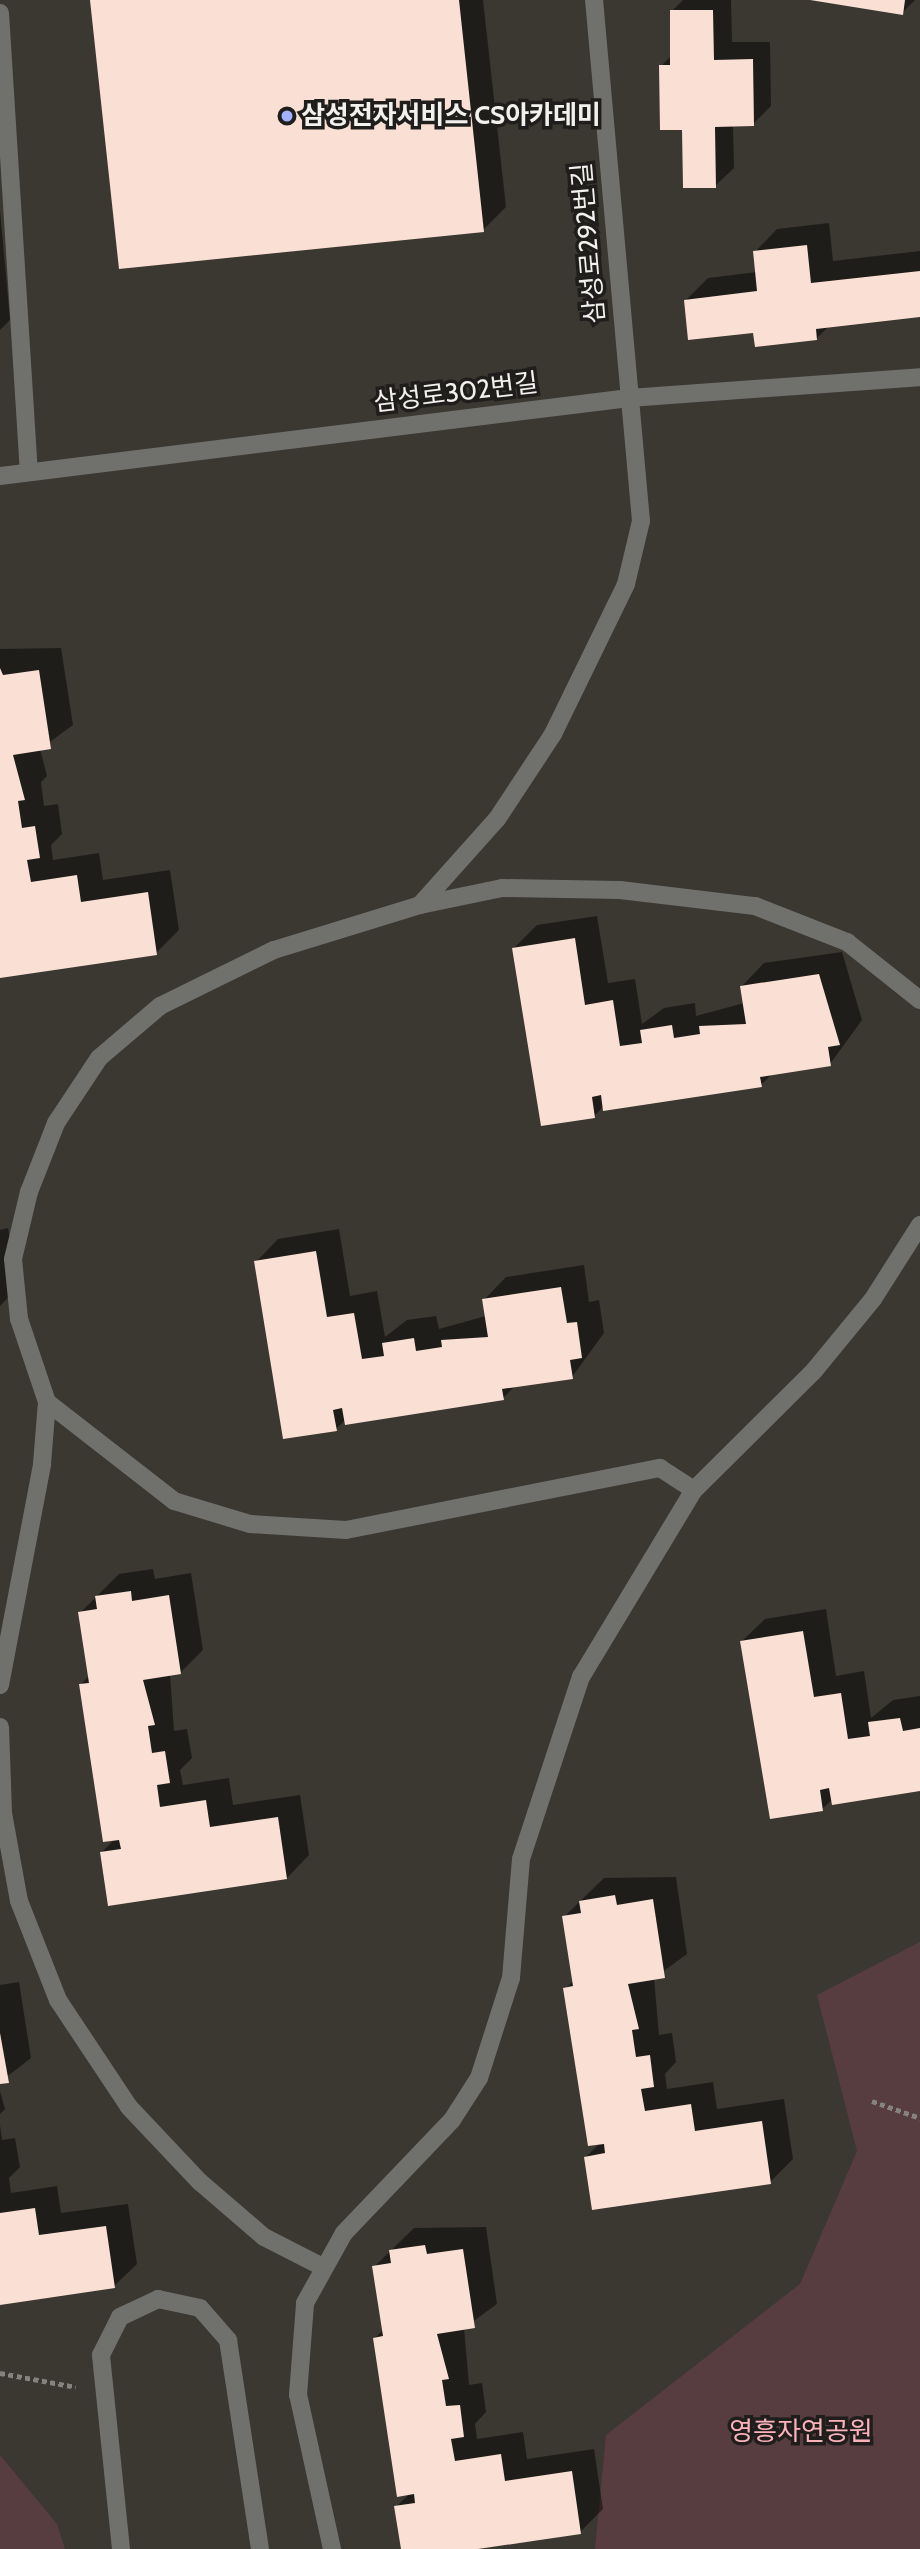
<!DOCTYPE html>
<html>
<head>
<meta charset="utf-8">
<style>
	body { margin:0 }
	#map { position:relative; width:920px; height:2549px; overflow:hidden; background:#3b3731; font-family:Cabin,"Noto Sans KR",sans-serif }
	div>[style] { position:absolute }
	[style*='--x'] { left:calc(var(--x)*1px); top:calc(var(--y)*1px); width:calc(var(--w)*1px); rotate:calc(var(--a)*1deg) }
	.green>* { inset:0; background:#583d40 }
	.shadow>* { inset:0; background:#0007 }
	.building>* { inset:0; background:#fae0d4 }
	.path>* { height:4.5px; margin-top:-2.25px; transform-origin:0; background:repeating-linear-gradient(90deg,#86837e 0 5px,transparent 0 8.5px) }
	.minor>* { height:18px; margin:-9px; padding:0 9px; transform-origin:9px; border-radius:9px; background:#70706d }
	.dots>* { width:19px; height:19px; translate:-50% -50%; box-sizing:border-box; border:4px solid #201e1c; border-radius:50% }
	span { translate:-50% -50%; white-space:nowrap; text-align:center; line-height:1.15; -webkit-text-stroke:7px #201e1c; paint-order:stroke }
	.poi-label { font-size:26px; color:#f3f1ed; font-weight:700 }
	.left { translate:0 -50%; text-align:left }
	.street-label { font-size:26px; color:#f3f1ed }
	.park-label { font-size:26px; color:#fbb2ba }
</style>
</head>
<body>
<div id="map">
	<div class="green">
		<i style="clip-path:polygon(920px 1942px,920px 2549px,595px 2549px,606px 2435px,800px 2284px,857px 2151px,817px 1995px)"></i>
		<i style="clip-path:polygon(0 2455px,57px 2524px,65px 2549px,0 2549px)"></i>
	</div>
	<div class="shadow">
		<i style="clip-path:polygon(92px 0,483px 0,506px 207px,483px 230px)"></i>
		<i style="clip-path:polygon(683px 0,731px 0,732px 42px,770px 42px,771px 106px,753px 124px,733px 125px,734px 168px,715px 186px,684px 129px,661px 66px,672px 55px,672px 11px)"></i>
		<i style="clip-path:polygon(811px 0,915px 0,902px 13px)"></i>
		<i style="clip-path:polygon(0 210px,10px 320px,0 330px)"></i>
		<i style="clip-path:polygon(829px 223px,833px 261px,920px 251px,920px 315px,830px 325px,816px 339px,755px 331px,685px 301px,708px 278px,757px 272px,755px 252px,777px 229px)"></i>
		<i style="clip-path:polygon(61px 648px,73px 725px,40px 749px,47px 776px,41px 782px,44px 806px,58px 804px,62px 834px,51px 845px,53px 860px,99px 853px,103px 880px,170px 870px,179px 930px,156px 953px,0 976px,0 649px)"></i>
		<i style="clip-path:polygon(597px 916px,608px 983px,635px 979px,642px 1024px,664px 1008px,695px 1003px,696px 1016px,744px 1003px,742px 986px,764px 963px,842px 952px,862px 1020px,830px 1064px,773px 1073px,761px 1085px,604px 1106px,594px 1116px,514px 948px,537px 925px)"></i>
		<i style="clip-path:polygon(8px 1228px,17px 1288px,0 1306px,0 1230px)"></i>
		<i style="clip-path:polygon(339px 1229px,350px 1296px,377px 1291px,385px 1337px,407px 1320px,436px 1316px,439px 1329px,486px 1316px,484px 1300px,506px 1277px,584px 1265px,589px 1302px,599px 1300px,604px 1333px,572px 1377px,515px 1386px,503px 1398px,346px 1419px,336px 1429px,256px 1262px,278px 1239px)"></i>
		<i style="clip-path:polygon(153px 1569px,155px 1579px,191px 1573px,203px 1650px,180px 1673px,170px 1674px,174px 1731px,187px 1729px,192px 1758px,180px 1770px,183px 1785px,229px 1778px,233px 1805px,300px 1795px,309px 1855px,287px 1878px,101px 1853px,116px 1838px,80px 1685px,89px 1676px,80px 1613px,119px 1574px)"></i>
		<i style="clip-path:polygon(826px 1609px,836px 1676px,864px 1671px,871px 1718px,893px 1700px,920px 1696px,920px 1789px,833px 1799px,822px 1809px,742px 1641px,765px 1619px)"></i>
		<i style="clip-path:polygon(676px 1877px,687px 1954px,654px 1978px,659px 2035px,672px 2033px,676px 2062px,665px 2074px,667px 2089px,713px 2082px,717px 2109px,784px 2099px,793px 2159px,770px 2182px,586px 2157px,600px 2143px,565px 1989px,574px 1980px,564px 1917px,604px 1878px)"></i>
		<i style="clip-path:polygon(19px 1982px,31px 2058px,0 2082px,0 1985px)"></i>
		<i style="clip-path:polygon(0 2091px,5px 2109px,0 2114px)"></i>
		<i style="clip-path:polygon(0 2125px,2px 2140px,15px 2138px,20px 2167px,9px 2178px,11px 2193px,57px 2186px,61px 2213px,128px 2204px,137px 2264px,114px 2286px,0 2304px)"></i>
		<i style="clip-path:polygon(486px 2227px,497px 2304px,464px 2328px,469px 2385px,482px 2383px,486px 2412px,475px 2424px,477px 2439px,523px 2432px,527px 2459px,594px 2449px,603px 2509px,580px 2532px,466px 2549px,402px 2549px,396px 2507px,410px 2493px,375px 2338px,384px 2329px,374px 2267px,414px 2228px)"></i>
	</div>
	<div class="building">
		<i style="clip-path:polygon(90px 0,459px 0,484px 232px,119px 269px)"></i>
		<i style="clip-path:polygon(810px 0,905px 0,903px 15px)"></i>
		<i style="clip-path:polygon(670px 10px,713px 10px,714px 60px,753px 59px,754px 126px,715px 127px,716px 188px,683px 188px,682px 130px,660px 130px,659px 65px,670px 65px)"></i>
		<i style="clip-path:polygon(807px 245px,811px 283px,920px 271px,920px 317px,816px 329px,817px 340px,755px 347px,753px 333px,688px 340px,684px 300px,757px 291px,753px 251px)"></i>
		<i style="clip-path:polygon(0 668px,3px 675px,39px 670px,51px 749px,13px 755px,25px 800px,18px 801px,22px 828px,35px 826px,40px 858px,27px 860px,31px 882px,77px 875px,81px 902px,148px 892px,157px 955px,0 978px)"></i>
		<i style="clip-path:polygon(575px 938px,585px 1005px,613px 1000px,620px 1046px,642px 1043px,640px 1030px,672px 1025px,674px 1038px,700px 1034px,699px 1026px,746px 1024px,740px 986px,819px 974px,840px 1045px,828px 1047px,831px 1066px,760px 1077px,762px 1087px,603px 1111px,601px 1095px,592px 1097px,595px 1118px,541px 1126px,512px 948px)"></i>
		<i style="clip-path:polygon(316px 1251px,327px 1317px,354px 1313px,362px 1359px,384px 1356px,382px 1343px,414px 1338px,416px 1351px,442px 1347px,441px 1340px,488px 1337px,482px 1299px,561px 1287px,567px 1323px,577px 1322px,582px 1358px,570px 1360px,573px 1379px,502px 1389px,504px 1400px,345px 1425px,342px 1408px,333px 1410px,337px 1431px,283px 1439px,254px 1261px)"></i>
		<i style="clip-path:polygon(131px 1591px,132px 1601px,169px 1595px,181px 1674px,143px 1680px,155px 1725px,148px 1726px,152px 1753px,165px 1751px,170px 1783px,157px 1785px,160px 1807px,206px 1800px,210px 1827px,278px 1817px,287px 1879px,108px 1906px,100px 1852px,121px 1849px,119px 1840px,103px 1842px,79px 1684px,89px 1683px,78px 1612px,97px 1609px,95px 1596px)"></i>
		<i style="clip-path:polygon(803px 1631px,814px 1697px,841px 1693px,848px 1739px,870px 1736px,868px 1722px,900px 1718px,903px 1731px,920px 1728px,920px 1791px,832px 1805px,829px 1788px,820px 1790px,823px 1811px,770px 1819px,740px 1641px)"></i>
		<i style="clip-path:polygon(615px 1895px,617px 1905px,653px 1899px,665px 1978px,628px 1984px,639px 2029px,632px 2030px,636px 2057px,650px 2055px,654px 2087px,641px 2089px,645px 2111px,691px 2104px,695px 2131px,762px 2121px,771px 2184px,592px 2210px,584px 2157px,605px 2153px,604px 2144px,588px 2146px,563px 1988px,573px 1986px,562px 1916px,581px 1913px,579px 1901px)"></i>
		<i style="clip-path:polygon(0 2033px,9px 2083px,0 2084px)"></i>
		<i style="clip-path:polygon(35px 2208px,39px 2235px,106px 2226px,115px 2288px,0 2305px,0 2213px)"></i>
		<i style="clip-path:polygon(425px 2245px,427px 2254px,463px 2249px,475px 2328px,437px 2334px,449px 2379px,442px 2380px,446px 2406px,460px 2405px,464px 2437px,451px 2439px,455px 2461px,501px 2454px,505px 2481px,572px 2471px,581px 2534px,478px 2549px,401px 2549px,394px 2506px,415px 2503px,414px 2494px,397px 2497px,373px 2338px,383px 2336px,372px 2266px,391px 2263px,389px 2250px)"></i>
	</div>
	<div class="path">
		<i style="--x:872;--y:2101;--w:51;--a:19.5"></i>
		<i style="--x:0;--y:2373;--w:77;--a:10.4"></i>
	</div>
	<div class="minor">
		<i style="--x:0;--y:13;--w:459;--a:86.4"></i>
		<i style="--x:0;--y:476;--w:634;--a:-7.07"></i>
		<i style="--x:629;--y:398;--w:292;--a:-4.1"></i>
		<i style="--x:420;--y:905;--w:115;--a:-48.2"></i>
		<i style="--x:497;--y:819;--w:102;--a:-56.6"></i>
		<i style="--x:553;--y:734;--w:167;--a:-64"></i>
		<i style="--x:626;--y:584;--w:65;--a:-76.6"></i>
		<i style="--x:641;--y:521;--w:523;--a:-95.15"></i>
		<i style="--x:47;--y:1402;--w:161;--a:37.9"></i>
		<i style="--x:174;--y:1501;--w:79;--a:16.8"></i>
		<i style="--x:250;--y:1524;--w:96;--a:3.6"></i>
		<i style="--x:346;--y:1530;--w:320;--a:-11.2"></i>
		<i style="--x:660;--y:1468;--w:40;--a:32.9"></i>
		<i style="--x:0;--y:1685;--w:225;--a:-79.2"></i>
		<i style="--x:42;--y:1464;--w:62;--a:-85.4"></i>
		<i style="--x:47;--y:1402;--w:88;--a:-108.6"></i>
		<i style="--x:19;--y:1319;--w:60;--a:-95.7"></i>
		<i style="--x:13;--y:1259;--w:69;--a:-76.6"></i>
		<i style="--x:29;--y:1192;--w:74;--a:-68.6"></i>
		<i style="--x:56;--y:1123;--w:78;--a:-56.5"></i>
		<i style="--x:99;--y:1058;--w:80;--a:-40.4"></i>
		<i style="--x:160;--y:1006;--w:127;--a:-26.2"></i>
		<i style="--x:274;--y:950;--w:153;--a:-17.1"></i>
		<i style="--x:420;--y:905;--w:84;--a:-11.7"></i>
		<i style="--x:502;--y:888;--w:118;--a:1"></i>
		<i style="--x:620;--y:890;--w:136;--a:6.8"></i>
		<i style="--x:755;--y:906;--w:99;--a:21.4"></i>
		<i style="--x:847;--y:942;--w:93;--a:38.5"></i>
		<i style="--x:0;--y:1727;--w:86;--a:88"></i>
		<i style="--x:3;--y:1813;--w:89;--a:79.7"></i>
		<i style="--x:19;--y:1901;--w:106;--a:68.5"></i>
		<i style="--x:58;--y:2000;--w:128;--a:56.4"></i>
		<i style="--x:129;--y:2107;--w:103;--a:46.6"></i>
		<i style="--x:200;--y:2182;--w:84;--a:40.7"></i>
		<i style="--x:264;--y:2237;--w:66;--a:27"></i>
		<i style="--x:121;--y:2549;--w:195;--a:-95.9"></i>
		<i style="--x:101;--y:2355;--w:42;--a:-63.4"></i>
		<i style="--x:120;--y:2317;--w:42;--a:-25.3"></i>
		<i style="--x:158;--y:2299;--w:43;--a:12.1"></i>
		<i style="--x:200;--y:2308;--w:43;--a:48.8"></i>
		<i style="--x:228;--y:2340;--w:211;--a:81.3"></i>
		<i style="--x:332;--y:2549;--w:158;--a:-102.4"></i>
		<i style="--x:298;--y:2395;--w:92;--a:-85.6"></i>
		<i style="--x:305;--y:2303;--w:80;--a:-60.9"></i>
		<i style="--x:344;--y:2233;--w:156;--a:-46.3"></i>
		<i style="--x:452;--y:2120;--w:50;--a:-57.3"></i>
		<i style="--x:479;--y:2078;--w:105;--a:-72.3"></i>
		<i style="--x:511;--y:1978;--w:119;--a:-85.2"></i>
		<i style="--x:521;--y:1859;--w:192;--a:-71.8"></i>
		<i style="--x:581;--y:1677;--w:218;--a:-58.9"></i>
		<i style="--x:694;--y:1490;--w:168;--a:-44.8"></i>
		<i style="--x:813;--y:1372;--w:94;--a:-50.6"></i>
		<i style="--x:873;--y:1299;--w:88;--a:-57.6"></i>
	</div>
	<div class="dots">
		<i style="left:287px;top:116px;background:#a2b2fd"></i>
	</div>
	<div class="poi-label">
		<span class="left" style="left:301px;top:116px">삼성전자서비스 CS아카데미</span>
	</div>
	<div class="street-label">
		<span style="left:589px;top:243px;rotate:-95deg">삼성로292번길</span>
		<span style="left:456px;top:393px;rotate:-7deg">삼성로302번길</span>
	</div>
	<div class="park-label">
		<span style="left:801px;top:2432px">영흥자연공원</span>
	</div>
</div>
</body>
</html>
